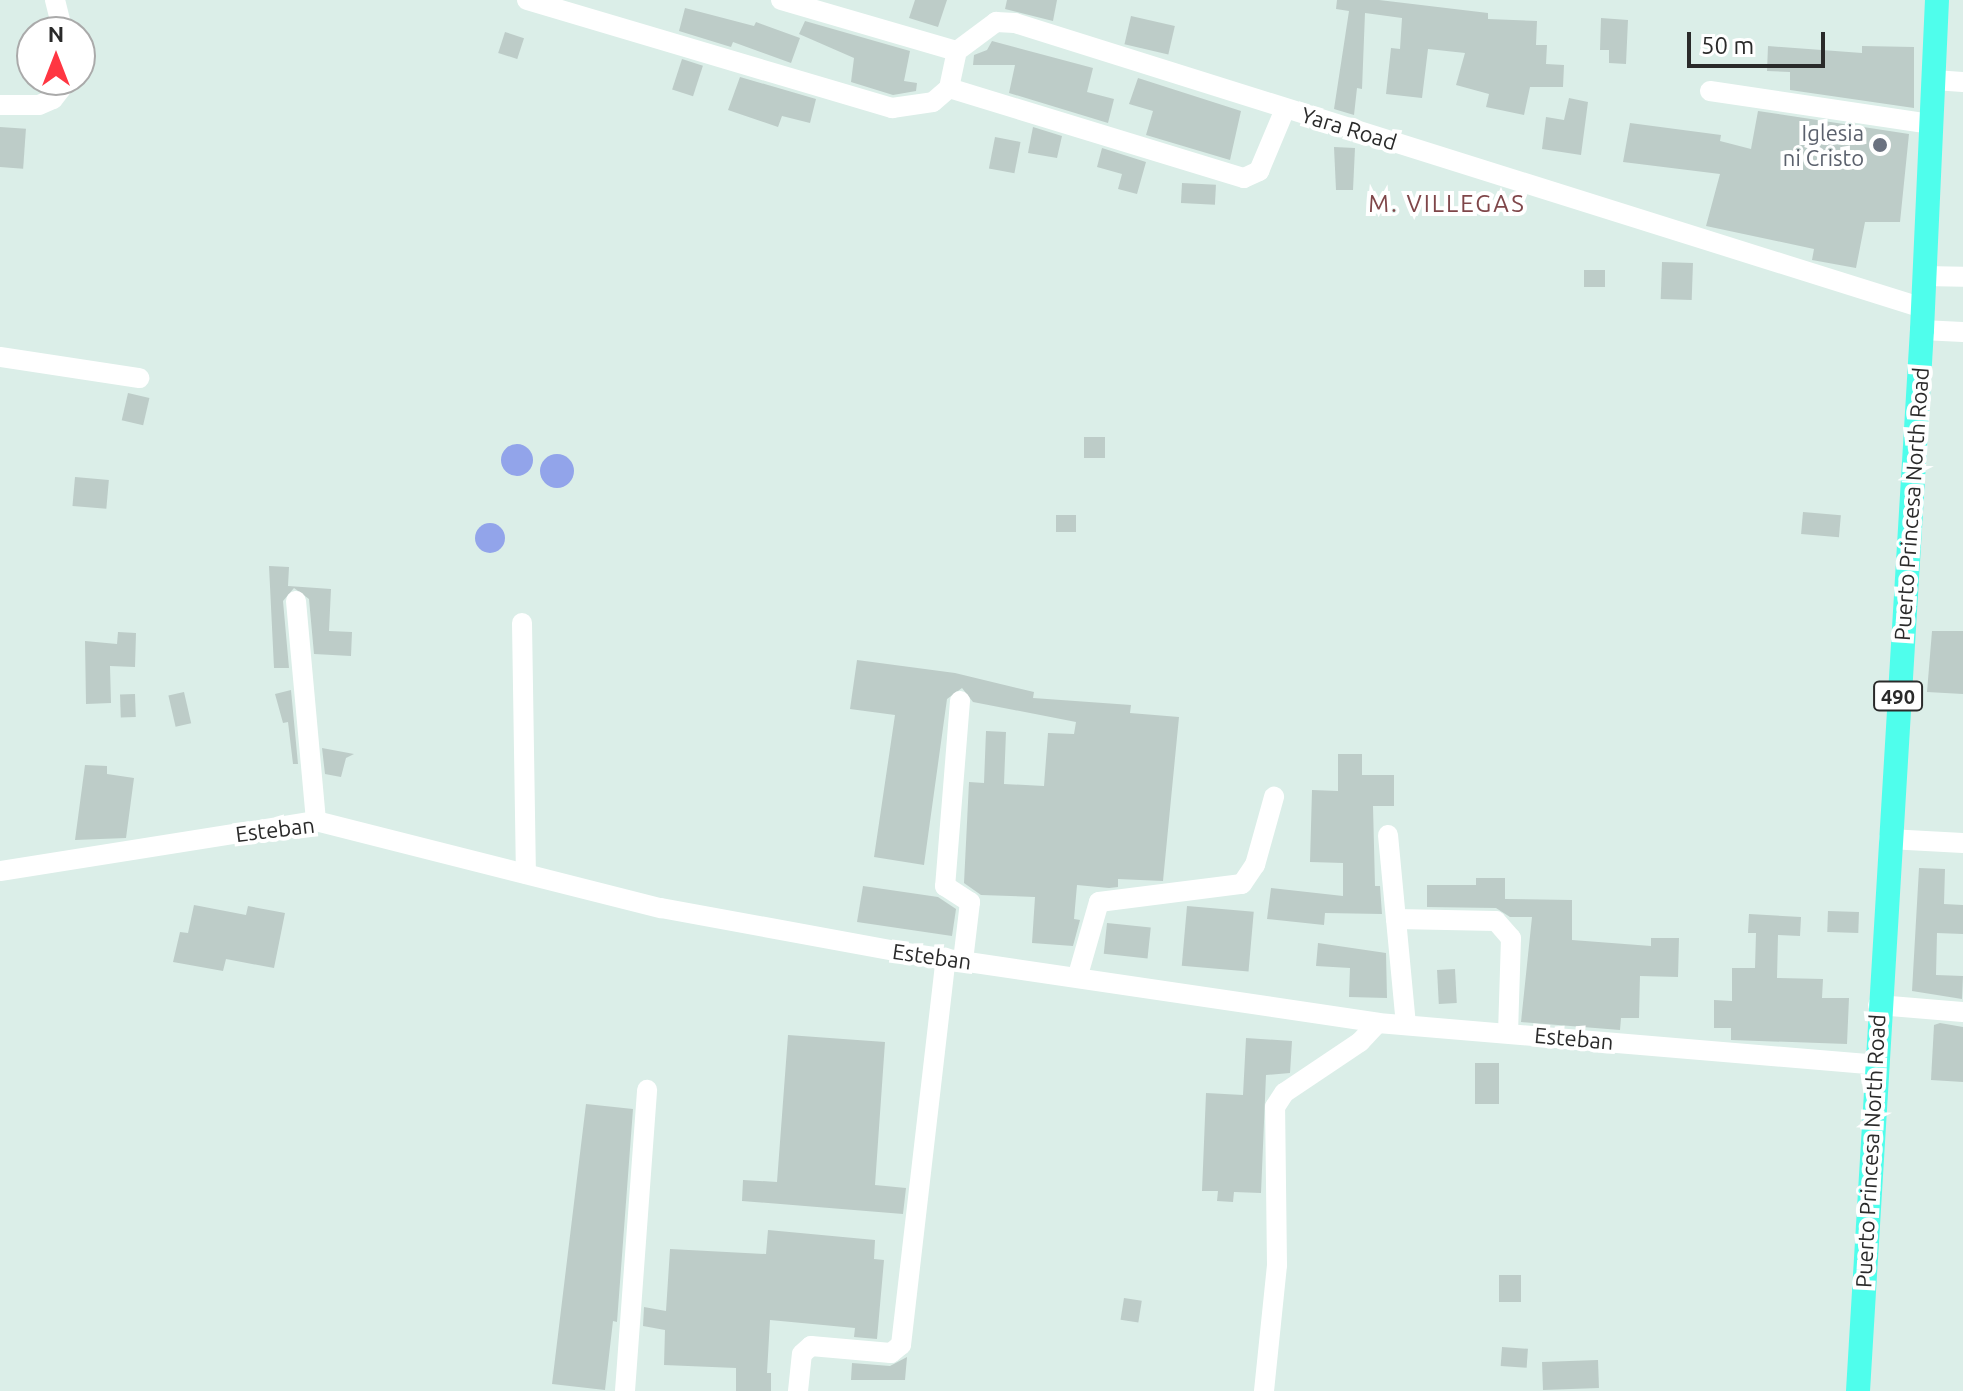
<!DOCTYPE html>
<html>
<head>
<meta charset="utf-8">
<style>
	body { margin:0 }
	#map { position:relative; width:1963px; height:1391px; overflow:hidden; background:#dbeee8; font-family:Ubuntu,sans-serif }
	div>[style] { position:absolute }
	[style*='--x'] { left:calc(var(--x)*1px); top:calc(var(--y)*1px); width:calc(var(--w)*1px); rotate:calc(var(--a)*1deg) }
	.green>* { inset:0; background:#92a4ea }
	.round { border-radius:50% }
	.building>* { inset:0; background:#bdccc8; transform-origin:0 0 }
	.minor>* { height:20px; margin:-10px; padding:0 10px; transform-origin:10px; border-radius:10px; background:#fff }
	.major>* { height:24px; margin:-12px; padding:0 12px; transform-origin:12px; border-radius:12px; background:#4ffeec }
	.dots>* { width:22px; height:22px; translate:-50% -50%; box-sizing:border-box; border:4px solid #fff; border-radius:50% }
	span { translate:-50% -50%; white-space:nowrap; text-align:center; line-height:1.15; -webkit-text-stroke:8px #fff; paint-order:stroke }
	.shield-label span { padding:2px 6px; background:#fff; border:2px solid; border-radius:6px; -webkit-text-stroke-width:0 }
	.shield-label { font-size:20px; color:#2a2a2a; font-weight:700 }
	.street-label { font-size:22px; color:#2a2a2a }
	.worship-label { font-size:22px; color:#5b616d }
	.right { translate:-100% -50%; text-align:right }
	.neighbourhood-label { font-size:24px; color:#7f4649; letter-spacing:2px }
	.north { position:absolute; left:16px; top:16px; width:80px; height:80px; box-sizing:border-box; background:#fff; border:2px solid #aaa; border-radius:50%; rotate:0deg; font-size:22px; font-weight:700; line-height:32px; text-align:center; color:#2a2a2a }
	.north::after { content:''; display:block; margin:auto; width:28px; height:36px; background:#ff3642; clip-path:polygon(50% 0,100% 100%,50% 72%,0 100%) }
	.scale { position:absolute; left:1687px; top:32px; width:138px; height:36px; box-sizing:border-box; border:4px solid #2a2a2a; border-top:0; padding-left:10px; font-size:24px; line-height:28px; white-space:nowrap; color:#2a2a2a; -webkit-text-stroke:6px #fff; paint-order:stroke }
</style>
</head>
<body>
<div id="map">
	<div class="green">
		<i class="round" style="left:501px;top:444px;width:32px;height:32px"></i>
		<i class="round" style="left:540px;top:454px;width:34px;height:34px"></i>
		<i class="round" style="left:475px;top:523px;width:30px;height:30px"></i>
	</div>
	<div class="building">
		<i style="clip-path:polygon(915px 0,947px 0,938px 27px,909px 18px)"></i>
		<i style="clip-path:polygon(1007px 0,1057px 0,1053px 21px,1005px 9px)"></i>
		<i style="clip-path:polygon(1337px 0,1379px 0,1488px 13px,1488px 19px,1537px 21px,1536px 45px,1547px 45px,1546px 64px,1564px 65px,1563px 87px,1530px 87px,1524px 115px,1486px 107px,1489px 94px,1456px 85px,1465px 53px,1428px 49px,1422px 98px,1386px 94px,1391px 48px,1400px 49px,1402px 18px,1365px 13px,1362px 89px,1357px 88px,1354px 115px,1334px 109px,1349px 11px,1336px 9px)"></i>
		<i style="clip-path:polygon(685px 8px,754px 26px,756px 22px,800px 38px,791px 63px,733px 42px,731px 47px,679px 31px)"></i>
		<i style="left:1131px;top:16px;width:45px;height:29px;rotate:13deg"></i>
		<i style="clip-path:polygon(1601px 18px,1628px 20px,1626px 64px,1609px 63px,1609px 50px,1600px 50px)"></i>
		<i style="clip-path:polygon(805px 21px,910px 51px,904px 81px,917px 83px,916px 91px,893px 95px,851px 82px,854px 58px,799px 34px)"></i>
		<i style="left:505px;top:32px;width:20px;height:22px;rotate:18deg"></i>
		<i style="clip-path:polygon(992px 41px,1093px 68px,1087px 92px,1114px 99px,1108px 123px,1009px 93px,1015px 65px,973px 65px,974px 55px,987px 50px)"></i>
		<i style="clip-path:polygon(1768px 46px,1862px 53px,1862px 46px,1914px 47px,1914px 108px,1790px 90px,1790px 72px,1767px 71px)"></i>
		<i style="left:682px;top:59px;width:22px;height:32px;rotate:18deg"></i>
		<i style="clip-path:polygon(740px 77px,816px 99px,810px 123px,782px 116px,778px 127px,728px 110px)"></i>
		<i style="clip-path:polygon(1138px 78px,1241px 111px,1230px 160px,1146px 135px,1153px 111px,1129px 104px)"></i>
		<i style="clip-path:polygon(1569px 98px,1588px 102px,1581px 155px,1542px 149px,1546px 117px,1564px 120px)"></i>
		<i style="clip-path:polygon(1758px 111px,1909px 134px,1900px 222px,1865px 222px,1856px 268px,1812px 260px,1814px 249px,1706px 226px,1720px 174px,1623px 162px,1630px 123px,1721px 135px,1720px 141px,1751px 149px)"></i>
		<i style="left:0;top:127px;width:26px;height:40px;rotate:4deg"></i>
		<i style="clip-path:polygon(1033px 127px,1062px 136px,1057px 158px,1028px 153px)"></i>
		<i style="left:995px;top:137px;width:26px;height:32px;rotate:11deg"></i>
		<i style="clip-path:polygon(1334px 147px,1355px 148px,1353px 190px,1336px 190px)"></i>
		<i style="clip-path:polygon(1102px 148px,1146px 162px,1137px 194px,1118px 189px,1122px 174px,1097px 167px)"></i>
		<i style="left:1182px;top:183px;width:34px;height:20px;rotate:3deg"></i>
		<i style="left:1662px;top:262px;width:31px;height:37px;rotate:2deg"></i>
		<i style="left:1584px;top:270px;width:21px;height:17px"></i>
		<i style="left:128px;top:393px;width:22px;height:28px;rotate:13deg"></i>
		<i style="left:1084px;top:437px;width:21px;height:21px"></i>
		<i style="left:75px;top:477px;width:34px;height:29px;rotate:5deg"></i>
		<i style="left:1803px;top:512px;width:38px;height:22px;rotate:5deg"></i>
		<i style="left:1056px;top:515px;width:20px;height:17px"></i>
		<i style="clip-path:polygon(269px 566px,289px 567px,288px 586px,331px 589px,329px 631px,352px 632px,351px 656px,314px 654px,309px 599px,294px 588px,283px 601px,289px 668px,274px 668px)"></i>
		<i style="clip-path:polygon(1932px 631px,1963px 631px,1963px 694px,1927px 692px)"></i>
		<i style="clip-path:polygon(118px 632px,136px 633px,135px 667px,110px 666px,111px 703px,86px 704px,85px 641px,117px 644px)"></i>
		<i style="clip-path:polygon(857px 660px,955px 673px,1034px 692px,1033px 698px,1131px 705px,1130px 713px,1179px 717px,1163px 881px,1118px 879px,1118px 887px,1109px 888px,1077px 885px,1074px 919px,1080px 920px,1073px 946px,1032px 943px,1035px 897px,981px 895px,964px 883px,969px 782px,984px 783px,986px 731px,1006px 732px,1004px 784px,1044px 786px,1048px 733px,1074px 734px,1076px 722px,973px 702px,962px 688px,947px 699px,924px 865px,874px 857px,895px 715px,850px 709px)"></i>
		<i style="clip-path:polygon(291px 690px,298px 764px,293px 764px,288px 722px,283px 723px,275px 694px)"></i>
		<i style="left:184px;top:692px;width:32px;height:16px;rotate:77deg"></i>
		<i style="left:135px;top:694px;width:23px;height:15px;rotate:88deg"></i>
		<i style="clip-path:polygon(322px 748px,354px 754px,346px 758px,341px 777px,325px 774px)"></i>
		<i style="clip-path:polygon(1338px 754px,1362px 754px,1362px 775px,1394px 775px,1394px 806px,1373px 806px,1375px 886px,1380px 886px,1382px 914px,1325px 913px,1324px 925px,1267px 919px,1271px 888px,1343px 896px,1343px 863px,1310px 862px,1312px 790px,1338px 791px)"></i>
		<i style="clip-path:polygon(85px 765px,107px 766px,107px 774px,134px 778px,126px 838px,75px 840px)"></i>
		<i style="clip-path:polygon(1919px 868px,1945px 869px,1944px 904px,1963px 905px,1963px 934px,1937px 933px,1936px 975px,1963px 976px,1962px 999px,1912px 991px)"></i>
		<i style="clip-path:polygon(1476px 878px,1505px 878px,1505px 899px,1572px 900px,1572px 940px,1651px 946px,1651px 938px,1679px 938px,1678px 977px,1640px 976px,1639px 1018px,1621px 1018px,1620px 1030px,1521px 1022px,1532px 917px,1510px 917px,1496px 908px,1427px 907px,1427px 885px,1476px 885px)"></i>
		<i style="clip-path:polygon(863px 886px,938px 897px,956px 909px,952px 936px,857px 922px)"></i>
		<i style="clip-path:polygon(194px 905px,246px 915px,248px 906px,285px 913px,274px 968px,226px 959px,223px 971px,173px 962px,180px 932px,188px 933px)"></i>
		<i style="left:1187px;top:906px;width:67px;height:60px;rotate:5deg"></i>
		<i style="left:1828px;top:911px;width:31px;height:21px;rotate:2deg"></i>
		<i style="clip-path:polygon(1749px 914px,1801px 917px,1800px 936px,1778px 935px,1777px 978px,1823px 979px,1822px 998px,1849px 998px,1847px 1044px,1731px 1040px,1731px 1028px,1714px 1028px,1714px 1000px,1732px 1001px,1732px 968px,1755px 968px,1756px 933px,1748px 933px)"></i>
		<i style="left:1107px;top:923px;width:44px;height:31px;rotate:6deg"></i>
		<i style="clip-path:polygon(1318px 943px,1386px 953px,1387px 998px,1349px 997px,1350px 968px,1316px 966px)"></i>
		<i style="left:1455px;top:969px;width:34px;height:18px;rotate:87deg"></i>
		<i style="clip-path:polygon(1940px 1023px,1963px 1027px,1963px 1082px,1931px 1080px,1934px 1025px)"></i>
		<i style="clip-path:polygon(788px 1035px,885px 1042px,875px 1185px,906px 1188px,903px 1214px,742px 1201px,743px 1180px,777px 1182px)"></i>
		<i style="clip-path:polygon(1246px 1038px,1292px 1041px,1290px 1073px,1266px 1075px,1261px 1193px,1234px 1192px,1233px 1202px,1217px 1201px,1218px 1191px,1202px 1191px,1206px 1093px,1243px 1095px)"></i>
		<i style="left:1475px;top:1063px;width:24px;height:41px"></i>
		<i style="clip-path:polygon(586px 1104px,633px 1109px,617px 1322px,613px 1321px,605px 1390px,552px 1384px)"></i>
		<i style="clip-path:polygon(768px 1230px,875px 1240px,874px 1259px,884px 1260px,877px 1339px,854px 1337px,855px 1328px,770px 1320px,767px 1373px,771px 1373px,771px 1391px,736px 1391px,736px 1368px,664px 1365px,665px 1330px,643px 1326px,644px 1307px,666px 1311px,670px 1249px,766px 1254px)"></i>
		<i style="left:1499px;top:1275px;width:22px;height:27px"></i>
		<i style="left:1124px;top:1298px;width:18px;height:22px;rotate:9deg"></i>
		<i style="left:1502px;top:1347px;width:26px;height:19px;rotate:4deg"></i>
		<i style="clip-path:polygon(907px 1357px,905px 1380px,851px 1380px,852px 1363px,890px 1366px)"></i>
		<i style="left:1598px;top:1360px;width:28px;height:56px;rotate:88deg"></i>
	</div>
	<div class="minor">
		<i style="--x:55;--y:0;--w:33;--a:76"></i>
		<i style="--x:527;--y:0;--w:381;--a:16.5"></i>
		<i style="--x:892;--y:108;--w:41;--a:-8.3"></i>
		<i style="--x:933;--y:102;--w:21;--a:-41"></i>
		<i style="--x:949;--y:88;--w:38;--a:-78"></i>
		<i style="--x:781;--y:0;--w:183;--a:16.2"></i>
		<i style="--x:957;--y:51;--w:49;--a:-36.6"></i>
		<i style="--x:996;--y:22;--w:19;--a:3"></i>
		<i style="--x:1015;--y:23;--w:952;--a:17.43"></i>
		<i style="--x:1934;--y:80;--w:29;--a:4"></i>
		<i style="--x:949;--y:88;--w:308;--a:17"></i>
		<i style="--x:1244;--y:178;--w:17;--a:-25"></i>
		<i style="--x:1259;--y:171;--w:67;--a:-67.2"></i>
		<i style="--x:1710;--y:91;--w:224;--a:8.5"></i>
		<i style="--x:0;--y:105;--w:39;--a:0"></i>
		<i style="--x:39;--y:105;--w:15;--a:-23"></i>
		<i style="--x:53;--y:99;--w:24;--a:-52"></i>
		<i style="--x:1924;--y:276;--w:39;--a:1"></i>
		<i style="--x:1922;--y:330;--w:41;--a:2.8"></i>
		<i style="--x:0;--y:357;--w:141;--a:8.6"></i>
		<i style="--x:296;--y:601;--w:221;--a:84.8"></i>
		<i style="--x:522;--y:623;--w:251;--a:89.1"></i>
		<i style="--x:960;--y:701;--w:186;--a:94.6"></i>
		<i style="--x:945;--y:886;--w:30;--a:33"></i>
		<i style="--x:970;--y:902;--w:59;--a:96.8"></i>
		<i style="--x:1388;--y:835;--w:84;--a:84.6"></i>
		<i style="--x:1889;--y:839;--w:74;--a:3.1"></i>
		<i style="--x:0;--y:871;--w:320;--a:-9"></i>
		<i style="--x:316;--y:821;--w:356;--a:14.2"></i>
		<i style="--x:661;--y:908;--w:243;--a:10.4"></i>
		<i style="--x:900;--y:952;--w:483;--a:8.4"></i>
		<i style="--x:1378;--y:1023;--w:500;--a:4.8"></i>
		<i style="--x:1078;--y:975;--w:76;--a:-74"></i>
		<i style="--x:1099;--y:902;--w:144;--a:-7.2"></i>
		<i style="--x:1242;--y:884;--w:23;--a:-56"></i>
		<i style="--x:1255;--y:865;--w:71;--a:-74.4"></i>
		<i style="--x:1878;--y:1005;--w:85;--a:4.7"></i>
		<i style="--x:1406;--y:1025;--w:106;--a:-95.4"></i>
		<i style="--x:1396;--y:919;--w:100;--a:1.1"></i>
		<i style="--x:1496;--y:921;--w:23;--a:49"></i>
		<i style="--x:1511;--y:938;--w:95;--a:91.8"></i>
		<i style="--x:625;--y:1391;--w:302;--a:-85.8"></i>
		<i style="--x:798;--y:1391;--w:37;--a:-84"></i>
		<i style="--x:802;--y:1354;--w:12;--a:-42"></i>
		<i style="--x:811;--y:1346;--w:80;--a:5"></i>
		<i style="--x:891;--y:1353;--w:13;--a:-39"></i>
		<i style="--x:901;--y:1345;--w:390;--a:-83.4"></i>
		<i style="--x:1264;--y:1391;--w:127;--a:-84.1"></i>
		<i style="--x:1277;--y:1265;--w:158;--a:-90.7"></i>
		<i style="--x:1275;--y:1107;--w:17;--a:-57"></i>
		<i style="--x:1284;--y:1093;--w:92;--a:-33.9"></i>
		<i style="--x:1360;--y:1042;--w:26;--a:-47"></i>
	</div>
	<div class="major">
		<i style="--x:1858;--y:1391;--w:1063;--a:-86.55"></i>
		<i style="--x:1922;--y:330;--w:330;--a:-87.4"></i>
	</div>
	<div class="dots">
		<i style="left:1880px;top:145px;background:#6b7280"></i>
	</div>
	<div class="shield-label">
		<span style="left:1898px;top:696px">490</span>
	</div>
	<div class="street-label">
		<span style="left:1349px;top:128px;rotate:17deg">Yara Road</span>
		<span style="left:1911px;top:504px;rotate:-86deg">Puerto Princesa North Road</span>
		<span style="left:275px;top:829px;rotate:-7deg">Esteban</span>
		<span style="left:932px;top:956px;rotate:8deg">Esteban</span>
		<span style="left:1574px;top:1038px;rotate:5deg">Esteban</span>
		<span style="left:1870px;top:1151px;rotate:-87deg">Puerto Princesa North Road</span>
	</div>
	<div class="worship-label">
		<span class="right" style="left:1864px;top:145px">Iglesia<br>ni Cristo</span>
	</div>
	<div class="neighbourhood-label">
		<span style="left:1447px;top:204px">M. VILLEGAS</span>
	</div>
	<div class="north">N</div>
	<div class="scale">50 m</div>
</div>
</body>
</html>
